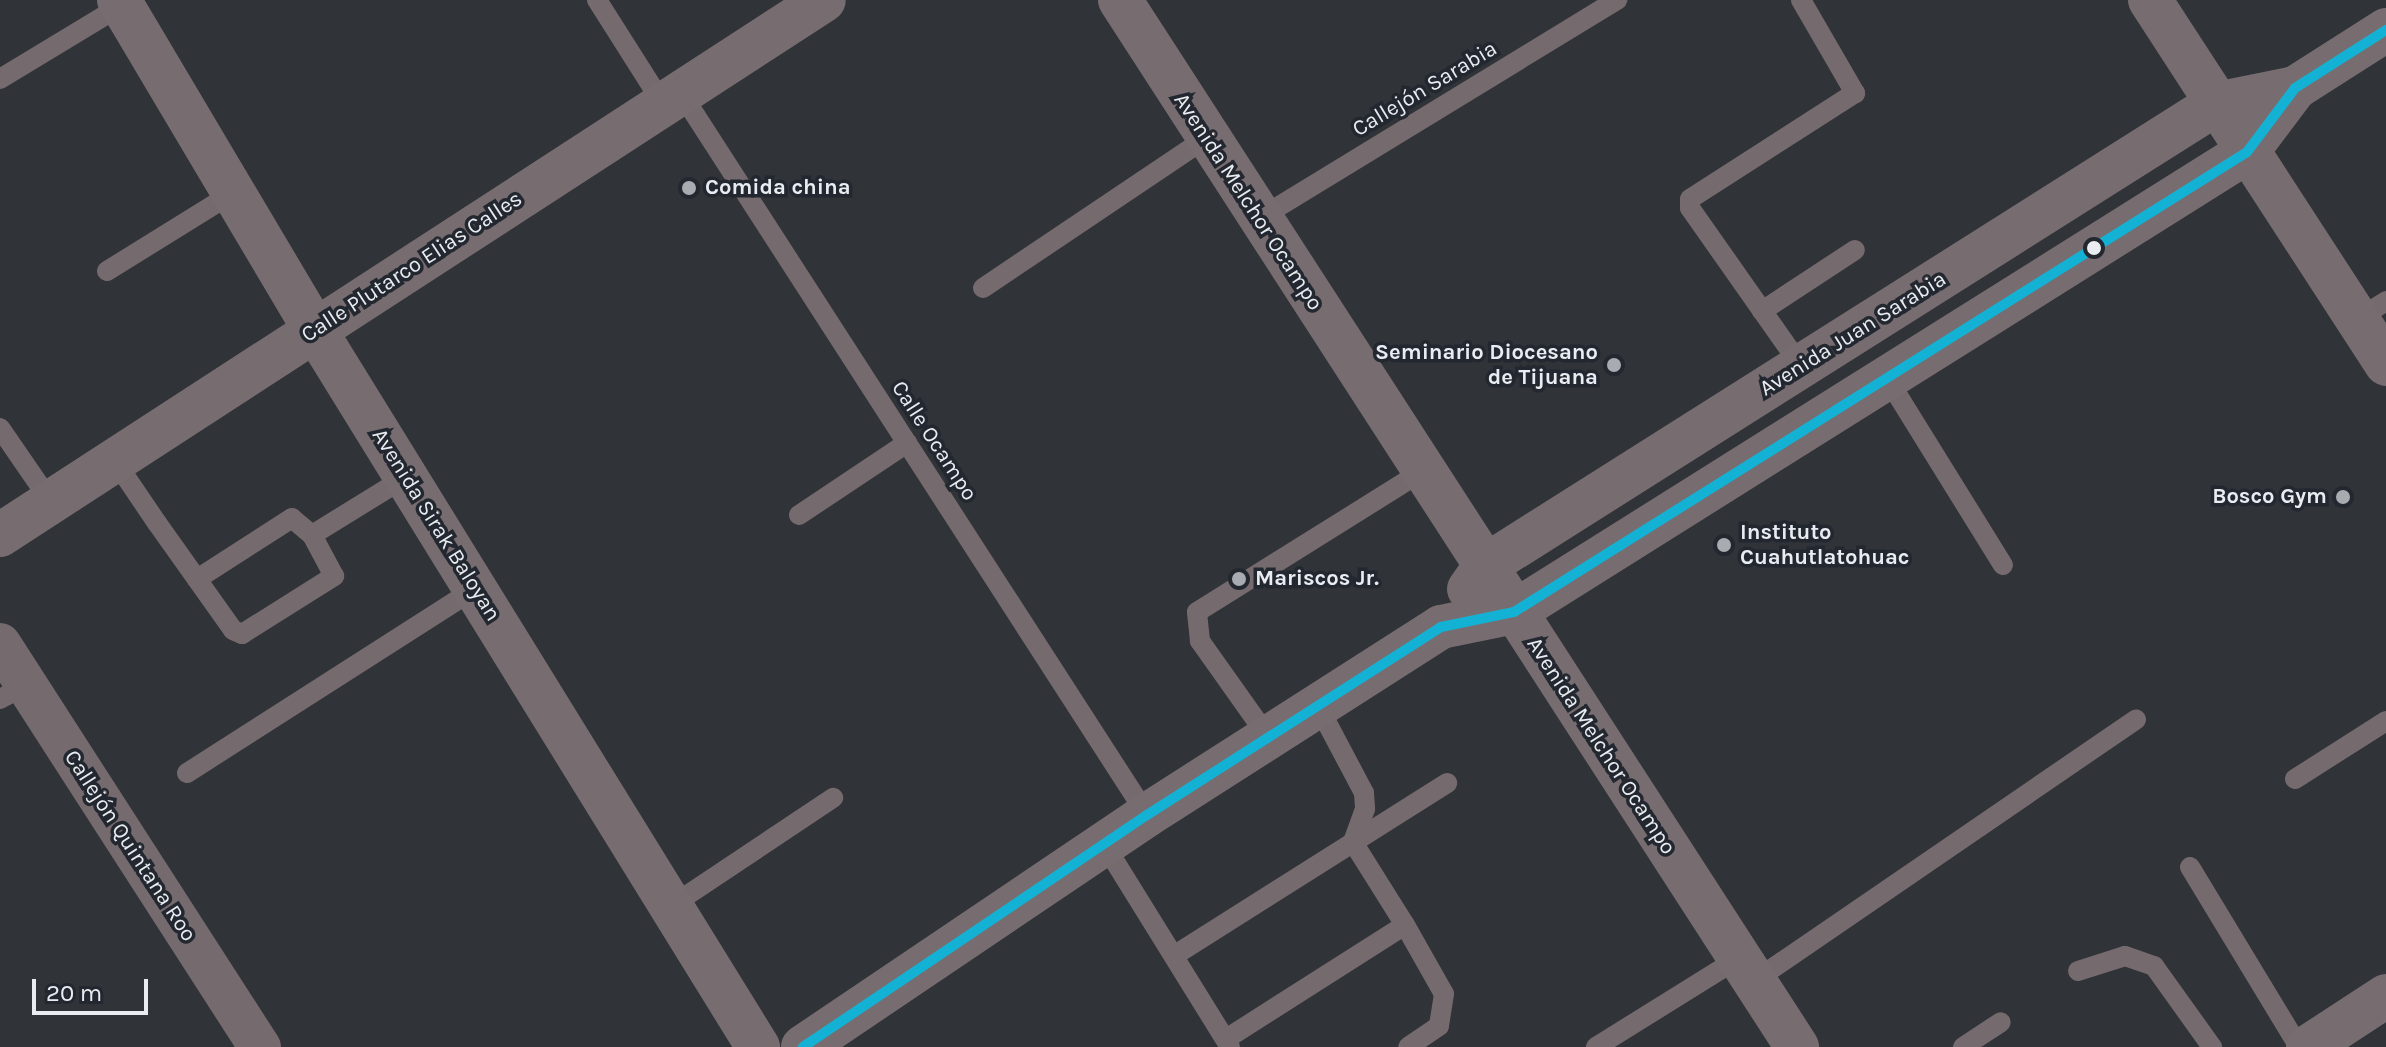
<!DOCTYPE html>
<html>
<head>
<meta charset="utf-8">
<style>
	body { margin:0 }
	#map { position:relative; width:2386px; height:1047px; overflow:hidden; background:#303337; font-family:Karla,sans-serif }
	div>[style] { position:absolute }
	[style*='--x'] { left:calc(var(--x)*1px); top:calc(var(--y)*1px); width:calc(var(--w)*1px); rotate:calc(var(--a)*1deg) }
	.lane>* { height:20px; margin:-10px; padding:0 10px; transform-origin:10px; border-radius:10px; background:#756a6d }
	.street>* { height:42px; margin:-21px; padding:0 21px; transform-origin:21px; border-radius:21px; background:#756a6d }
	.secondary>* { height:44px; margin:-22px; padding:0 22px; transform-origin:22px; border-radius:22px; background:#776d70 }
	.bus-1>* { height:10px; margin:-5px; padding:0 5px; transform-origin:5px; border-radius:5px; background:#13b2d5 }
	.dots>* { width:22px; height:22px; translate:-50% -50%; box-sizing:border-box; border:4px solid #232830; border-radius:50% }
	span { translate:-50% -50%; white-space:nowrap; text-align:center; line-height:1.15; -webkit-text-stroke:7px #232830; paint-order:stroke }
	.street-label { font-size:22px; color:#e9edf2 }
	.poi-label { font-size:22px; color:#e9edf2; font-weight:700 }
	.left { translate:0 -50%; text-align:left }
	.right { translate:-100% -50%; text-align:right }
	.scale { position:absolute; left:32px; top:979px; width:116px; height:36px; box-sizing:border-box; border:4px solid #e9edf2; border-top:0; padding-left:10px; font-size:24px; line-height:28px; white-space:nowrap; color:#e9edf2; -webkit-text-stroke:6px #232830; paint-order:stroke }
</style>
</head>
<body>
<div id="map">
	<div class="lane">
		<i style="--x:597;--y:0;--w:123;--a:57.6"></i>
		<i style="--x:1801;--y:0;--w:108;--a:59.9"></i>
		<i style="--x:1855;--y:93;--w:196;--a:147.3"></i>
		<i style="--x:1690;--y:199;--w:9;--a:90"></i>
		<i style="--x:1690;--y:208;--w:193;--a:54.9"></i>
		<i style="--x:0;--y:79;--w:143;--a:-31.2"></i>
		<i style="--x:681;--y:93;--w:859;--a:57.16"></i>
		<i style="--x:1258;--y:219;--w:421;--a:-31.4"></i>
		<i style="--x:107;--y:271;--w:148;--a:-31.8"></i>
		<i style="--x:983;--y:288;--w:269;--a:-33.9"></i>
		<i style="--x:1762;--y:311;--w:111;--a:-33.3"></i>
		<i style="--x:2356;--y:320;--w:36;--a:-32"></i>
		<i style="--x:1887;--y:378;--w:220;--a:58.2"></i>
		<i style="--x:0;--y:428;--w:90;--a:55.4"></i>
		<i style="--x:115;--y:461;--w:75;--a:55.9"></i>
		<i style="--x:157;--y:523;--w:131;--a:54.6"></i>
		<i style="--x:233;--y:630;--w:10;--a:24"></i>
		<i style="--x:242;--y:634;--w:109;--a:-32.2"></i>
		<i style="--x:334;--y:576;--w:47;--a:-118.2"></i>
		<i style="--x:312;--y:535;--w:26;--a:-140"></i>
		<i style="--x:292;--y:518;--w:113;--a:147.3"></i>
		<i style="--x:799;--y:515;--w:130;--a:-33.7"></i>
		<i style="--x:312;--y:535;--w:110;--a:-31.7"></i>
		<i style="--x:0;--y:699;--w:30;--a:-28"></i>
		<i style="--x:1318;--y:706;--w:98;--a:62.1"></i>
		<i style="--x:1364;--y:793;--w:16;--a:86"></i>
		<i style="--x:1365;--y:809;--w:35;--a:110"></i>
		<i style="--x:1268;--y:737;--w:118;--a:-125.3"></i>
		<i style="--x:1200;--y:641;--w:29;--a:-96"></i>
		<i style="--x:1197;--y:612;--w:266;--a:-32"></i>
		<i style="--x:187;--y:773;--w:342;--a:-32.6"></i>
		<i style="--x:2295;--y:779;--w:108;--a:-32.5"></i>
		<i style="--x:1104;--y:844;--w:239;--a:58.2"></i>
		<i style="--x:2190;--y:867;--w:210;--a:58.8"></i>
		<i style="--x:671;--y:906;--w:195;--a:-33.7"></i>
		<i style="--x:1405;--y:925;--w:79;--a:60.5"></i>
		<i style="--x:1444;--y:994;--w:32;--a:99"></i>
		<i style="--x:1439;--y:1026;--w:37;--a:146"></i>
		<i style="--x:1175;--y:955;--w:322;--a:-32.3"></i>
		<i style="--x:2078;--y:971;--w:49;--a:-17.7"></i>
		<i style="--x:2125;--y:956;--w:31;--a:19"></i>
		<i style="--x:2154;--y:966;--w:100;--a:54.4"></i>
		<i style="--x:1754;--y:981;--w:463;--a:-34.4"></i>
		<i style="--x:1226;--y:1039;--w:212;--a:-32.5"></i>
		<i style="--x:1405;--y:925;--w:98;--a:-122.1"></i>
		<i style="--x:1596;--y:1047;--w:168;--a:-31.9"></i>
		<i style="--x:1963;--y:1047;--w:45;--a:-33.3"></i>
	</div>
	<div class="street">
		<i style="--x:0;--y:644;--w:480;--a:57.2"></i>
	</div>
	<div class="secondary">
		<i style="--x:119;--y:0;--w:384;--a:59.3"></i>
		<i style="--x:315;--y:330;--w:843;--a:58.29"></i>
		<i style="--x:1120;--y:0;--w:1247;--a:57.11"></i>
		<i style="--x:2150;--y:0;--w:434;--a:57"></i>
		<i style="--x:0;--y:535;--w:982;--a:-32.99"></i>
		<i style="--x:1469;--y:589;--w:28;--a:-55"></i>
		<i style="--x:1485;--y:566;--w:865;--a:-32.29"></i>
		<i style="--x:2216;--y:104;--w:81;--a:-11.4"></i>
		<i style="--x:803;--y:1047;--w:415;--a:-34"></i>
		<i style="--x:1147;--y:815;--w:349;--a:-32.6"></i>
		<i style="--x:1441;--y:627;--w:75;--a:-11.6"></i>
		<i style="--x:1514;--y:612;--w:865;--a:-32.11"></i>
		<i style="--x:2247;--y:152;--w:80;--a:-53.1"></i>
		<i style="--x:2295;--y:88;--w:108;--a:-32.5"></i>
		<i style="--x:2308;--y:1047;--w:93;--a:-33.2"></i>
	</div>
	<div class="bus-1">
		<i style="--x:803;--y:1047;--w:415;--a:-34"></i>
		<i style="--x:1147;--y:815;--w:349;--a:-32.6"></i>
		<i style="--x:1441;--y:627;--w:75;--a:-11.6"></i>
		<i style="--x:1514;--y:612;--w:865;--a:-32.11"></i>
		<i style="--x:2247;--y:152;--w:80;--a:-53.1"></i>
		<i style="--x:2295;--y:88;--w:108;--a:-32.5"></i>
	</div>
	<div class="dots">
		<i style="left:689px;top:188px;background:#a8acb1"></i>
		<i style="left:2094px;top:248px;background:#e9edf2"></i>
		<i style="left:1614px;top:365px;background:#a8acb1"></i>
		<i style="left:2343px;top:497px;background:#a8acb1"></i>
		<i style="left:1724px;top:545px;background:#a8acb1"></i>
		<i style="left:1239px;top:579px;background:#a8acb1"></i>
	</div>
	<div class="street-label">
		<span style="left:1425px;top:89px;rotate:-31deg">Callejón Sarabia</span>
		<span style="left:1248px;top:202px;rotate:57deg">Avenida Melchor Ocampo</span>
		<span style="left:412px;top:267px;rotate:-33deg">Calle Plutarco Elias Calles</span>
		<span style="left:1853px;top:334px;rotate:-32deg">Avenida Juan Sarabia</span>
		<span style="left:934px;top:441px;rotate:57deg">Calle Ocampo</span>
		<span style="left:436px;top:525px;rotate:58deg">Avenida Sirak Baloyan</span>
		<span style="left:1601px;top:746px;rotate:57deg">Avenida Melchor Ocampo</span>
		<span style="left:130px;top:846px;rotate:57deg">Callejón Quintana Roo</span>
	</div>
	<div class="poi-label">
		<span class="left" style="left:705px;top:188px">Comida china</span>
		<span class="right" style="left:1598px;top:365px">Seminario Diocesano<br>de Tijuana</span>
		<span class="right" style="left:2327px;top:497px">Bosco Gym</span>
		<span class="left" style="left:1740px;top:545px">Instituto<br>Cuahutlatohuac</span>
		<span class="left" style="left:1255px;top:579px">Mariscos Jr.</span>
	</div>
	<div class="scale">20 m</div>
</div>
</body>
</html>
